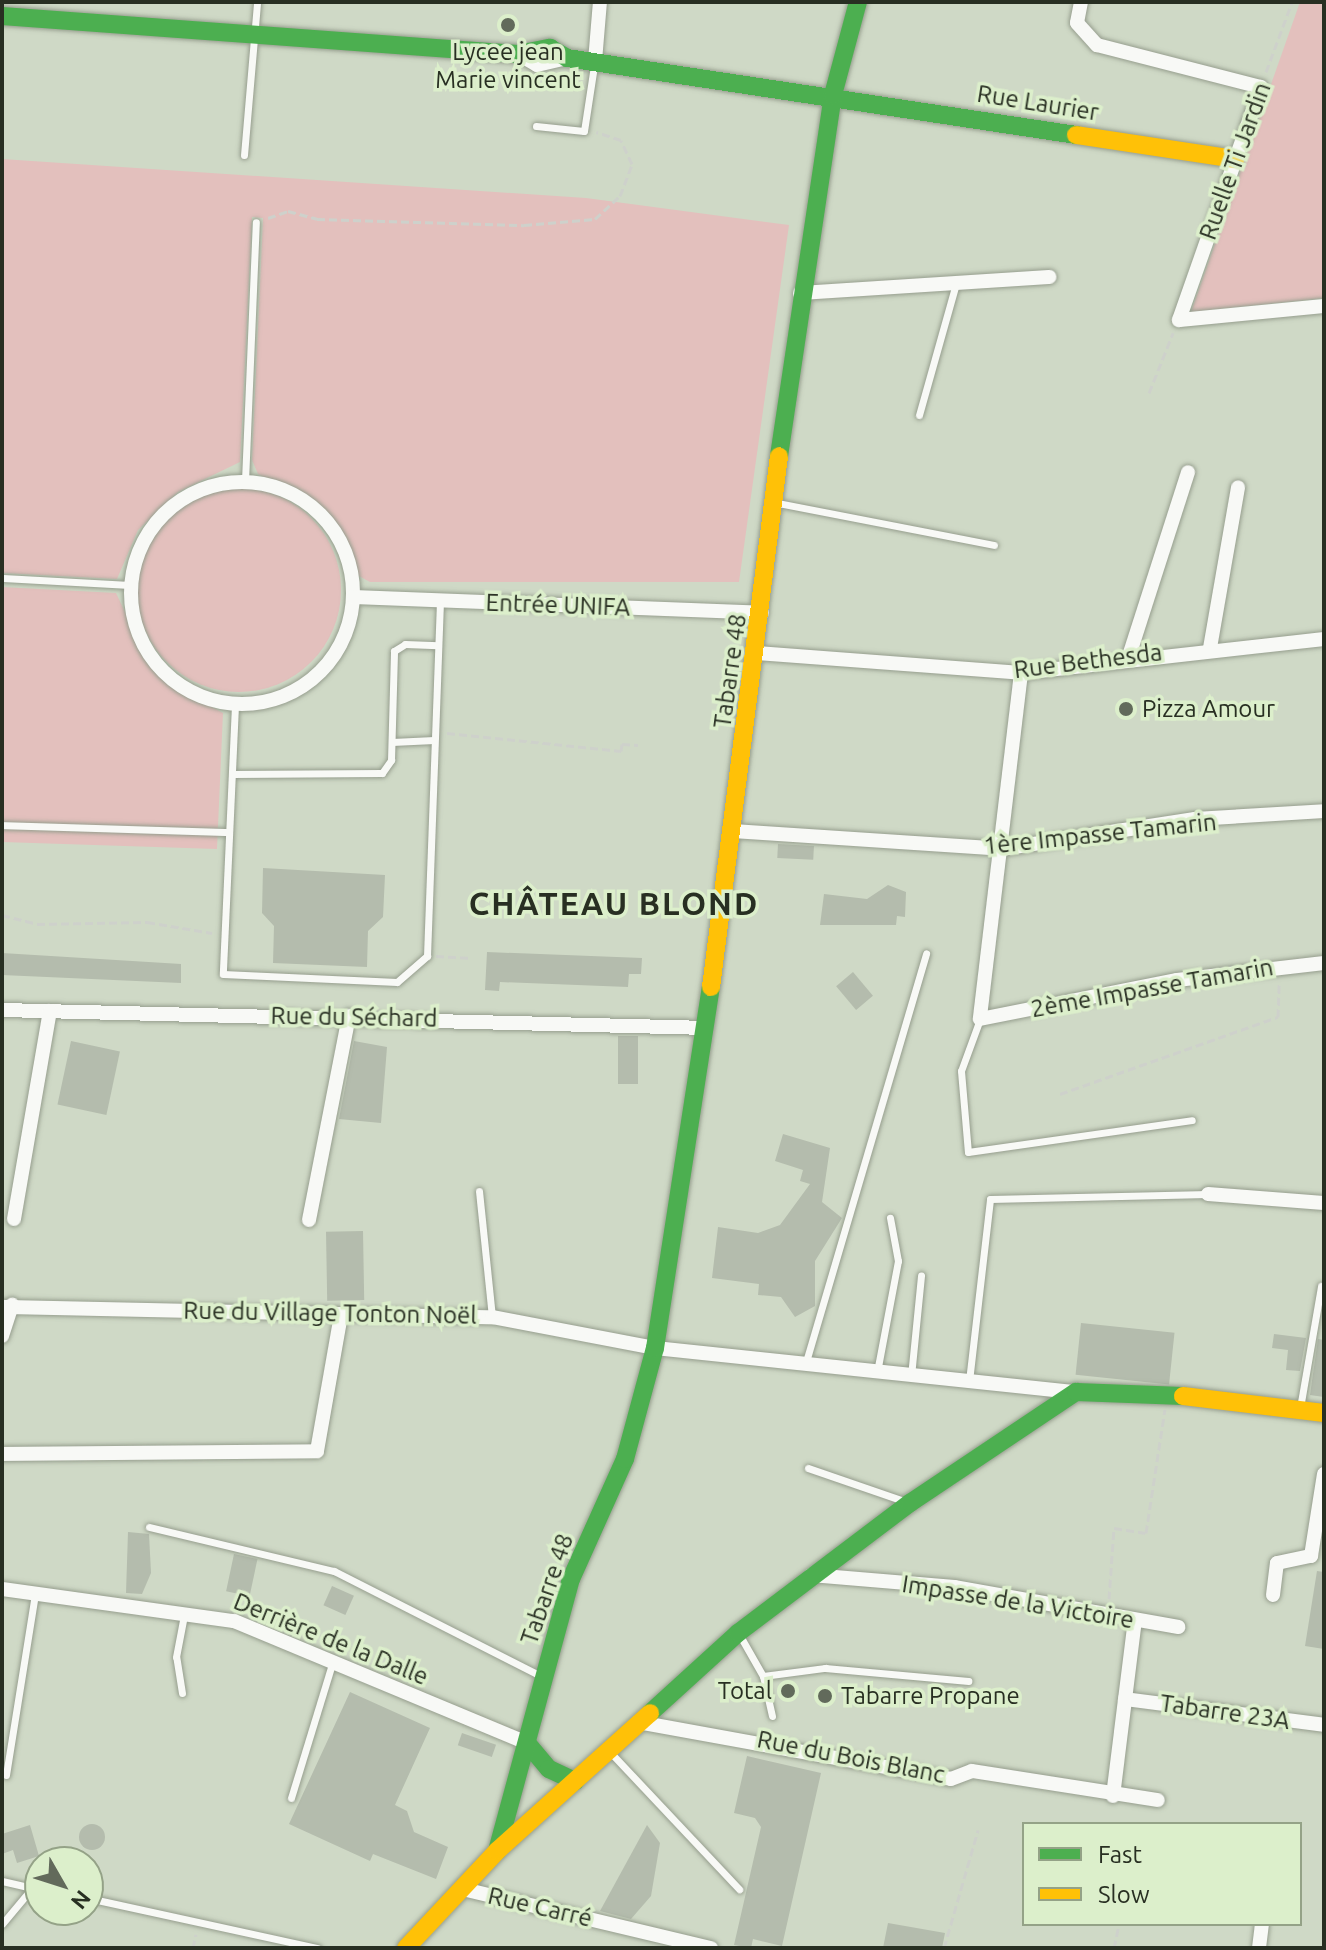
<!DOCTYPE html>
<html>
<head>
<meta charset="utf-8">
<style>
	body { margin:0 }
	#map { position:relative; width:1326px; height:1950px; overflow:hidden; background:#cfd9c6; font-family:Ubuntu,sans-serif }
	div>[style] { position:absolute }
	[style*='--x'] { left:calc(var(--x)*1px); top:calc(var(--y)*1px); width:calc(var(--w)*1px); rotate:calc(var(--a)*1deg) }
	.green>* { inset:0; background:#e3c0bd }
	.round { border-radius:50% }
	.building>* { inset:0; background:#b4bcad; transform-origin:0 0 }
	.path>* { height:3px; margin-top:-1.5px; transform-origin:0; background:repeating-linear-gradient(90deg,#ced1cb 0 8px,transparent 0 12px) }
	.roads { filter:drop-shadow(0 0 2px #969e8e) drop-shadow(0 0 2px #969e8e) }
	.lane>* { height:7px; margin:-3.5px; padding:0 3.5px; transform-origin:3.5px; border-radius:3.5px; background:#f8f9f6 }
	.street>* { height:14px; margin:-7px; padding:0 7px; transform-origin:7px; border-radius:7px; background:#f8f9f6 }
	.street>.ring { margin:-7px; padding:0; box-sizing:content-box; background:none; border:14px solid #f8f9f6; border-radius:50% }
	.fast>* { height:18px; margin:-9px; padding:0 9px; transform-origin:9px; border-radius:9px; background:#4caf50 }
	.slow>* { height:18px; margin:-9px; padding:0 9px; transform-origin:9px; border-radius:9px; background:#ffc107 }
	.dots>* { width:22px; height:22px; translate:-50% -50%; box-sizing:border-box; border:4px solid #dcefcb; border-radius:50% }
	span { translate:-50% -50%; white-space:nowrap; text-align:center; line-height:1.15; -webkit-text-stroke:7px #dcefcb; paint-order:stroke }
	.poi-label { font-size:24px; color:#282f22 }
	.left { translate:0 -50%; text-align:left }
	.right { translate:-100% -50%; text-align:right }
	.street-label { font-size:24px; color:#282f22 }
	.district-label { font-size:32px; color:#282f22; font-weight:700; letter-spacing:2px }
	.frame { position:absolute; inset:0; border:4px solid #282f22; pointer-events:none }
	.legend { position:absolute; left:1022px; top:1822px; width:280px; height:104px; box-sizing:border-box; background:#dcefcb; border:2px solid #94a287; margin:0; padding:10px 14px; list-style:none; font-size:24px; color:#282f22 }
	.legend li { display:flex; align-items:center; gap:16px; height:40px }
	.legend b { width:40px; border:2px solid #94a287 }
	.north { position:absolute; left:24px; top:1846px; width:80px; height:80px; box-sizing:border-box; background:#dcefcb; border:2px solid #94a287; border-radius:50%; rotate:129deg; font-size:22px; font-weight:700; line-height:32px; text-align:center; color:#282f22 }
	.north::after { content:''; display:block; margin:auto; width:28px; height:36px; background:#626a5b; clip-path:polygon(50% 0,100% 100%,50% 72%,0 100%) }
</style>
</head>
<body>
<div id="map">
	<div class="green">
		<i style="clip-path:polygon(1300px 2px,1324px 2px,1324px 298px,1191px 312px)"></i>
		<i style="clip-path:polygon(2px 159px,586px 198px,789px 225px,739px 582px,370px 582px,357px 575px,341px 529px,311px 502px,258px 474px,252px 460px,263px 218px,252px 217px,240px 462px,178px 492px,138px 530px,117px 579px,2px 573px)"></i>
		<i class="round" style="left:137px;top:488px;width:204px;height:204px"></i>
		<i style="clip-path:polygon(2px 587px,116px 593px,140px 644px,173px 686px,223px 713px,217px 849px,2px 842px)"></i>
	</div>
	<div class="building">
		<i style="left:778px;top:844px;width:36px;height:14px;rotate:3deg"></i>
		<i style="clip-path:polygon(263px 868px,385px 875px,383px 917px,368px 931px,367px 967px,273px 963px,274px 926px,262px 913px)"></i>
		<i style="clip-path:polygon(888px 885px,906px 892px,905px 917px,897px 916px,896px 925px,820px 925px,824px 894px,867px 899px)"></i>
		<i style="clip-path:polygon(487px 952px,642px 958px,641px 974px,629px 974px,628px 987px,500px 982px,499px 991px,485px 990px)"></i>
		<i style="clip-path:polygon(2px 953px,181px 964px,181px 983px,2px 975px)"></i>
		<i style="left:853px;top:972px;width:31px;height:22px;rotate:50deg"></i>
		<i style="left:618px;top:1036px;width:20px;height:48px"></i>
		<i style="left:71px;top:1041px;width:50px;height:65px;rotate:12deg"></i>
		<i style="clip-path:polygon(354px 1041px,387px 1047px,381px 1123px,339px 1119px)"></i>
		<i style="clip-path:polygon(783px 1134px,830px 1148px,822px 1202px,842px 1218px,815px 1261px,815px 1306px,795px 1317px,781px 1297px,758px 1295px,759px 1284px,712px 1278px,718px 1227px,758px 1233px,780px 1225px,810px 1184px,800px 1181px,803px 1170px,775px 1161px)"></i>
		<i style="left:363px;top:1231px;width:69px;height:37px;rotate:89deg"></i>
		<i style="left:1081px;top:1323px;width:94px;height:52px;rotate:6deg"></i>
		<i style="clip-path:polygon(1274px 1334px,1306px 1338px,1300px 1371px,1286px 1370px,1288px 1350px,1272px 1348px)"></i>
		<i style="clip-path:polygon(1318px 1339px,1324px 1340px,1324px 1397px,1310px 1395px)"></i>
		<i style="clip-path:polygon(128px 1532px,149px 1534px,151px 1573px,142px 1594px,126px 1593px)"></i>
		<i style="left:234px;top:1554px;width:24px;height:38px;rotate:12deg"></i>
		<i style="clip-path:polygon(1317px 1571px,1324px 1572px,1324px 1649px,1305px 1646px)"></i>
		<i style="left:332px;top:1586px;width:24px;height:21px;rotate:24deg"></i>
		<i style="clip-path:polygon(350px 1692px,430px 1728px,395px 1805px,407px 1811px,414px 1832px,448px 1847px,436px 1879px,373px 1854px,370px 1861px,289px 1824px)"></i>
		<i style="left:462px;top:1733px;width:36px;height:13px;rotate:19deg"></i>
		<i style="clip-path:polygon(747px 1756px,821px 1773px,782px 1946px,753px 1939px,751px 1948px,734px 1945px,761px 1827px,755px 1818px,734px 1813px)"></i>
		<i class="round" style="left:79px;top:1824px;width:26px;height:26px"></i>
		<i style="clip-path:polygon(30px 1825px,39px 1856px,17px 1863px,13px 1850px,2px 1854px,2px 1834px)"></i>
		<i style="clip-path:polygon(647px 1825px,660px 1843px,651px 1896px,631px 1919px,600px 1911px)"></i>
		<i style="clip-path:polygon(888px 1923px,945px 1933px,942px 1948px,883px 1948px)"></i>
	</div>
	<div class="path">
		<i style="--x:1266;--y:72;--w:75;--a:-69.6"></i>
		<i style="--x:268;--y:218;--w:21;--a:-19"></i>
		<i style="--x:288;--y:211;--w:30;--a:15"></i>
		<i style="--x:317;--y:219;--w:207;--a:1.7"></i>
		<i style="--x:524;--y:225;--w:71;--a:-4.8"></i>
		<i style="--x:595;--y:219;--w:34;--a:-43"></i>
		<i style="--x:620;--y:196;--w:34;--a:-69"></i>
		<i style="--x:632;--y:164;--w:26;--a:-115"></i>
		<i style="--x:621;--y:140;--w:26;--a:-162"></i>
		<i style="--x:1149;--y:393;--w:65;--a:-68.2"></i>
		<i style="--x:447;--y:733;--w:175;--a:5.9"></i>
		<i style="--x:621;--y:751;--w:7;--a:-82"></i>
		<i style="--x:622;--y:744;--w:16;--a:4"></i>
		<i style="--x:2;--y:915;--w:36;--a:14"></i>
		<i style="--x:37;--y:924;--w:110;--a:-1"></i>
		<i style="--x:147;--y:922;--w:66;--a:9.6"></i>
		<i style="--x:436;--y:956;--w:36;--a:3"></i>
		<i style="--x:1060;--y:1094;--w:231;--a:-19.5"></i>
		<i style="--x:1278;--y:1017;--w:33;--a:-88"></i>
		<i style="--x:1109;--y:1599;--w:71;--a:-86"></i>
		<i style="--x:1114;--y:1528;--w:32;--a:9"></i>
		<i style="--x:1146;--y:1533;--w:125;--a:-81.3"></i>
		<i style="--x:193;--y:1948;--w:14;--a:-78"></i>
		<i style="--x:944;--y:1948;--w:123;--a:-73.9"></i>
		<i style="--x:1114;--y:1948;--w:25;--a:-78"></i>
	</div>
	<div class="roads">
		<div class="lane">
			<i style="--x:536;--y:126;--w:48;--a:5.9"></i>
			<i style="--x:584;--y:131;--w:66;--a:-81.3"></i>
			<i style="--x:244;--y:155;--w:154;--a:-85.1"></i>
			<i style="--x:919;--y:415;--w:137;--a:-74.3"></i>
			<i style="--x:245;--y:481;--w:259;--a:-87.6"></i>
			<i style="--x:778;--y:503;--w:220;--a:11"></i>
			<i style="--x:2;--y:578;--w:129;--a:3.1"></i>
			<i style="--x:235;--y:705;--w:269;--a:92.6"></i>
			<i style="--x:223;--y:974;--w:174;--a:2.6"></i>
			<i style="--x:397;--y:982;--w:40;--a:-41"></i>
			<i style="--x:427;--y:956;--w:355;--a:-87.9"></i>
			<i style="--x:392;--y:742;--w:42;--a:-2.7"></i>
			<i style="--x:232;--y:774;--w:150;--a:-0.4"></i>
			<i style="--x:382;--y:773;--w:16;--a:-55"></i>
			<i style="--x:391;--y:760;--w:109;--a:-88.4"></i>
			<i style="--x:394;--y:651;--w:13;--a:-32"></i>
			<i style="--x:405;--y:644;--w:33;--a:2"></i>
			<i style="--x:2;--y:825;--w:227;--a:1.8"></i>
			<i style="--x:980;--y:1019;--w:55;--a:110.1"></i>
			<i style="--x:961;--y:1071;--w:81;--a:85.1"></i>
			<i style="--x:968;--y:1152;--w:226;--a:-8.1"></i>
			<i style="--x:479;--y:1191;--w:127;--a:84.1"></i>
			<i style="--x:805;--y:1365;--w:429;--a:-73.6"></i>
			<i style="--x:877;--y:1372;--w:113;--a:-79.3"></i>
			<i style="--x:898;--y:1261;--w:44;--a:-100.5"></i>
			<i style="--x:911;--y:1376;--w:101;--a:-84.3"></i>
			<i style="--x:969;--y:1381;--w:183;--a:-83.4"></i>
			<i style="--x:990;--y:1199;--w:218;--a:-1.3"></i>
			<i style="--x:1300;--y:1408;--w:124;--a:-80.2"></i>
			<i style="--x:808;--y:1468;--w:102;--a:19"></i>
			<i style="--x:149;--y:1527;--w:190;--a:13.4"></i>
			<i style="--x:334;--y:1571;--w:232;--a:26.9"></i>
			<i style="--x:739;--y:1634;--w:48;--a:60.3"></i>
			<i style="--x:763;--y:1676;--w:41;--a:77.3"></i>
			<i style="--x:763;--y:1676;--w:63;--a:-7.4"></i>
			<i style="--x:825;--y:1668;--w:144;--a:5.2"></i>
			<i style="--x:182;--y:1693;--w:36;--a:-99"></i>
			<i style="--x:176;--y:1657;--w:43;--a:-79.2"></i>
			<i style="--x:609;--y:1751;--w:190;--a:46.7"></i>
			<i style="--x:6;--y:1775;--w:184;--a:-80.9"></i>
			<i style="--x:291;--y:1798;--w:140;--a:-73"></i>
			<i style="--x:2;--y:1881;--w:39;--a:13"></i>
			<i style="--x:88;--y:1898;--w:235;--a:12.3"></i>
			<i style="--x:2;--y:1924;--w:47;--a:-50.2"></i>
		</div>
		<div class="street">
			<i style="--x:1081;--y:2;--w:21;--a:101"></i>
			<i style="--x:1077;--y:23;--w:30;--a:48"></i>
			<i style="--x:1097;--y:45;--w:169;--a:14.4"></i>
			<i style="--x:1261;--y:87;--w:247;--a:109.4"></i>
			<i style="--x:1179;--y:320;--w:146;--a:-5.5"></i>
			<i style="--x:518;--y:54;--w:22;--a:30"></i>
			<i style="--x:537;--y:65;--w:31;--a:-13"></i>
			<i style="--x:595;--y:61;--w:59;--a:-85.2"></i>
			<i style="--x:800;--y:293;--w:250;--a:-3.7"></i>
			<i class="ring" style="left:131px;top:482px;width:208px;height:208px"></i>
			<i style="--x:354;--y:597;--w:408;--a:2.2"></i>
			<i style="--x:1210;--y:648;--w:163;--a:-80.1"></i>
			<i style="--x:757;--y:653;--w:265;--a:4.3"></i>
			<i style="--x:1021;--y:673;--w:305;--a:-6.4"></i>
			<i style="--x:1129;--y:656;--w:193;--a:-72.2"></i>
			<i style="--x:1021;--y:673;--w:348;--a:96.8"></i>
			<i style="--x:980;--y:1019;--w:201;--a:-11.2"></i>
			<i style="--x:1177;--y:980;--w:148;--a:-6.6"></i>
			<i style="--x:733;--y:831;--w:269;--a:3.8"></i>
			<i style="--x:1001;--y:849;--w:196;--a:-8.8"></i>
			<i style="--x:1195;--y:819;--w:129;--a:-3.5"></i>
			<i style="--x:2;--y:1010;--w:704;--a:1.46"></i>
			<i style="--x:1208;--y:1194;--w:116;--a:4.4"></i>
			<i style="--x:14;--y:1219;--w:211;--a:-80.2"></i>
			<i style="--x:309;--y:1220;--w:208;--a:-78.9"></i>
			<i style="--x:2;--y:1307;--w:490;--a:1.2"></i>
			<i style="--x:492;--y:1317;--w:166;--a:10.8"></i>
			<i style="--x:655;--y:1348;--w:423;--a:6"></i>
			<i style="--x:2;--y:1336;--w:33;--a:-72"></i>
			<i style="--x:2;--y:1454;--w:315;--a:-0.5"></i>
			<i style="--x:317;--y:1451;--w:138;--a:-80"></i>
			<i style="--x:811;--y:1575;--w:144;--a:4.8"></i>
			<i style="--x:954;--y:1587;--w:228;--a:10.1"></i>
			<i style="--x:2;--y:1589;--w:234;--a:7.9"></i>
			<i style="--x:234;--y:1621;--w:317;--a:22.6"></i>
			<i style="--x:1273;--y:1595;--w:32;--a:-83"></i>
			<i style="--x:1277;--y:1563;--w:35;--a:-12"></i>
			<i style="--x:1311;--y:1556;--w:83;--a:-81"></i>
			<i style="--x:1125;--y:1699;--w:201;--a:7.4"></i>
			<i style="--x:638;--y:1722;--w:318;--a:10.3"></i>
			<i style="--x:951;--y:1779;--w:22;--a:-21"></i>
			<i style="--x:972;--y:1771;--w:188;--a:8.9"></i>
			<i style="--x:1113;--y:1796;--w:177;--a:-82.9"></i>
			<i style="--x:463;--y:1889;--w:255;--a:13.4"></i>
			<i style="--x:1259;--y:1948;--w:24;--a:-83"></i>
		</div>
		<div class="fast">
			<i style="--x:2;--y:16;--w:517;--a:4.21"></i>
			<i style="--x:518;--y:54;--w:33;--a:-11"></i>
			<i style="--x:550;--y:48;--w:20;--a:30"></i>
			<i style="--x:567;--y:58;--w:515;--a:8.6"></i>
			<i style="--x:779;--y:456;--w:365;--a:-81.5"></i>
			<i style="--x:833;--y:95;--w:96;--a:-75"></i>
			<i style="--x:650;--y:1713;--w:119;--a:-42.3"></i>
			<i style="--x:738;--y:1633;--w:216;--a:-37.1"></i>
			<i style="--x:910;--y:1503;--w:200;--a:-33.8"></i>
			<i style="--x:1076;--y:1392;--w:107;--a:2.1"></i>
			<i style="--x:527;--y:1743;--w:34;--a:50"></i>
			<i style="--x:549;--y:1769;--w:29;--a:25"></i>
			<i style="--x:497;--y:1851;--w:282;--a:-74.8"></i>
			<i style="--x:571;--y:1579;--w:132;--a:-65.8"></i>
			<i style="--x:625;--y:1459;--w:115;--a:-74.9"></i>
			<i style="--x:655;--y:1348;--w:365;--a:-81.2"></i>
		</div>
		<div class="slow">
			<i style="--x:1076;--y:135;--w:161;--a:8.6"></i>
			<i style="--x:711;--y:987;--w:535;--a:-82.7"></i>
			<i style="--x:1183;--y:1396;--w:142;--a:6.9"></i>
			<i style="--x:406;--y:1948;--w:133;--a:-46.8"></i>
			<i style="--x:497;--y:1851;--w:206;--a:-42"></i>
		</div>
	</div>
	<div class="dots">
		<i style="left:508px;top:25px;background:#626a5b"></i>
		<i style="left:1126px;top:709px;background:#626a5b"></i>
		<i style="left:788px;top:1691px;background:#626a5b"></i>
		<i style="left:825px;top:1696px;background:#626a5b"></i>
	</div>
	<div class="poi-label">
		<span style="left:508px;top:66px">Lycee jean<br>Marie vincent</span>
		<span class="left" style="left:1142px;top:709px">Pizza Amour</span>
		<span class="right" style="left:772px;top:1691px">Total</span>
		<span class="left" style="left:841px;top:1696px">Tabarre Propane</span>
	</div>
	<div class="street-label">
		<span style="left:1038px;top:103px;rotate:9deg">Rue Laurier</span>
		<span style="left:1235px;top:161px;rotate:-70deg">Ruelle Ti Jardin</span>
		<span style="left:558px;top:605px;rotate:2deg">Entrée UNIFA</span>
		<span style="left:1088px;top:661px;rotate:-7deg">Rue Bethesda</span>
		<span style="left:730px;top:671px;rotate:-82deg">Tabarre 48</span>
		<span style="left:1100px;top:834px;rotate:-6deg">1ère Impasse Tamarin</span>
		<span style="left:1152px;top:988px;rotate:-10deg">2ème Impasse Tamarin</span>
		<span style="left:354px;top:1017px;rotate:1deg">Rue du Séchard</span>
		<span style="left:330px;top:1313px;rotate:1deg">Rue du Village Tonton Noël</span>
		<span style="left:547px;top:1589px;rotate:-71deg">Tabarre 48</span>
		<span style="left:1018px;top:1602px;rotate:9deg">Impasse de la Victoire</span>
		<span style="left:331px;top:1639px;rotate:22deg">Derrière de la Dalle</span>
		<span style="left:1225px;top:1712px;rotate:8deg">Tabarre 23A</span>
		<span style="left:851px;top:1757px;rotate:11deg">Rue du Bois Blanc</span>
		<span style="left:540px;top:1907px;rotate:13deg">Rue Carré</span>
	</div>
	<div class="district-label">
		<span style="left:614px;top:903px">CHÂTEAU BLOND</span>
	</div>
	<div class="frame"></div>
	<ul class="legend">
	<li><b style="height:10px;background:#4caf50"></b>Fast</li>
	<li><b style="height:10px;background:#ffc107"></b>Slow</li>
	</ul>
	<div class="north">N</div>
</div>
</body>
</html>
